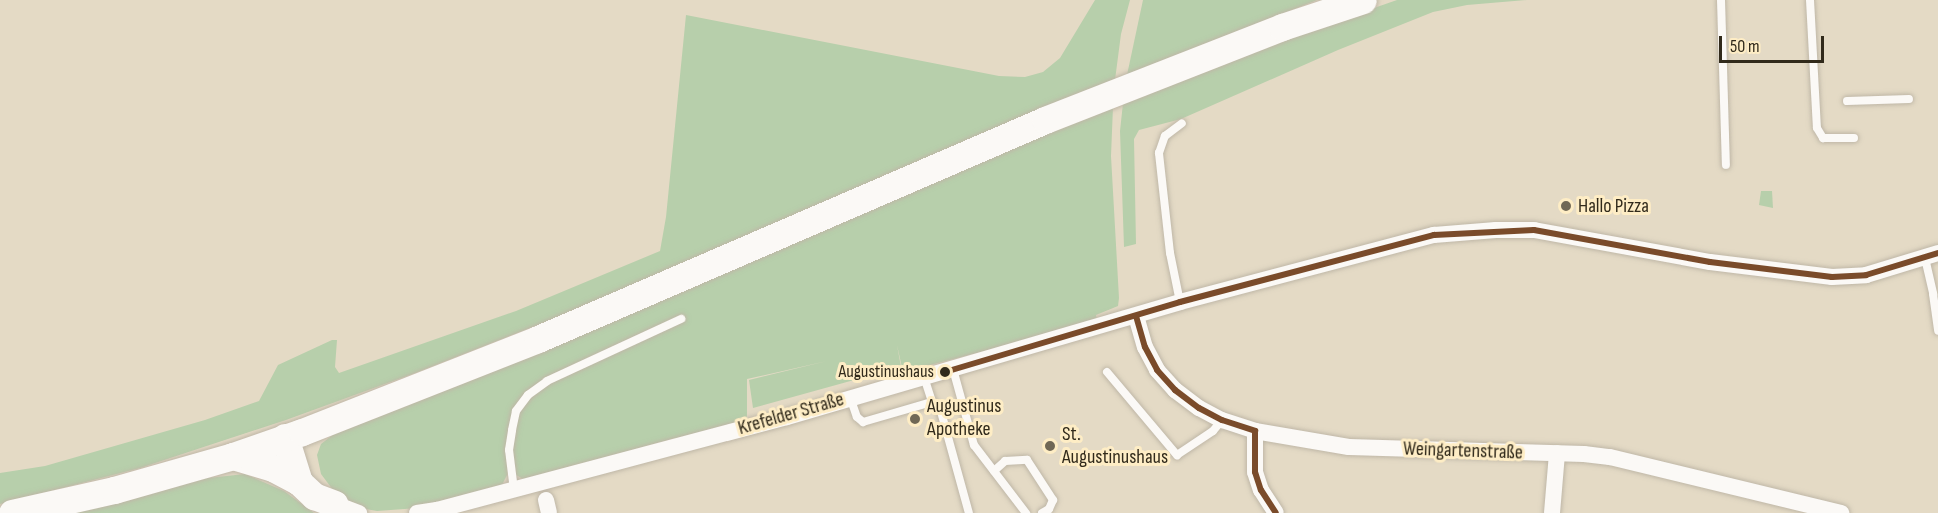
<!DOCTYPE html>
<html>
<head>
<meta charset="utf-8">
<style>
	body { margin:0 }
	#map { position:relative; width:1938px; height:513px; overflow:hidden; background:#e4dac5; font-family:"Sofia Sans Condensed",sans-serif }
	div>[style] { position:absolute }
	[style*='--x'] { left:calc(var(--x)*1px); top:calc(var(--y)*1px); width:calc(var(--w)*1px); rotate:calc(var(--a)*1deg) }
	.green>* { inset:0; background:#b7cfab }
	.roads { filter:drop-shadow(0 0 2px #bfb7a7) drop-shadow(0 0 2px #bfb7a7) }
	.service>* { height:8px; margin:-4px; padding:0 4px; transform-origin:4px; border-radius:4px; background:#fbf9f6 }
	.minor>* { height:16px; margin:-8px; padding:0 8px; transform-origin:8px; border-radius:8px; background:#fbf9f6 }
	.primary>* { height:27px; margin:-13.5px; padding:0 13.5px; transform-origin:13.5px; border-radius:13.5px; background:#fbf9f6 }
	.bus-1>* { height:6px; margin:-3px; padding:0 3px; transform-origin:3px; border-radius:3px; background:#7a4b2a }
	.dots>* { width:16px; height:16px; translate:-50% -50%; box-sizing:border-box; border:3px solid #feedc5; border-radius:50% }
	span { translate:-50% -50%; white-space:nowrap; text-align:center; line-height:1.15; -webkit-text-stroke:6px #feedc5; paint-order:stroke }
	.bus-label { font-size:18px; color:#312a1b }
	.right { translate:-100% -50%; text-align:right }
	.poi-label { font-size:20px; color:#312a1b }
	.left { translate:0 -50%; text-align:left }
	.street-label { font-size:20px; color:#312a1b }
	.scale { position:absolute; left:1719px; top:36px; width:105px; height:27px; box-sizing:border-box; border:3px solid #312a1b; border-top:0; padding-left:8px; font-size:18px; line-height:21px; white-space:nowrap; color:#312a1b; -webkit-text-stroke:4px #feedc5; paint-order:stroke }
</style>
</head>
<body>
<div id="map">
	<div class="green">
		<i style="clip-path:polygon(1095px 0,1130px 0,1121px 34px,1115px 80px,540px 324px,415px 373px,286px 420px,140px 468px,0 504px,0 473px,45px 466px,205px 420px,259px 401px,278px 365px,332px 340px,337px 340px,335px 367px,339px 373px,516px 311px,660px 251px,666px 217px,686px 15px,999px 76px,1025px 77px,1043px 72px,1060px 58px)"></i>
		<i style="clip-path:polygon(1143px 0,1317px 0,1127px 75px)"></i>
		<i style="clip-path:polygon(1397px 0,1527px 0,1467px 5px,1433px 12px,1338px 50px,1181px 119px,1139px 130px,1134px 139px,1136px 244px,1124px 247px,1120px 131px,1123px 103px,1251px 51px)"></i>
		<i style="clip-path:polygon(1113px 107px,1111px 156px,1119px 298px,1118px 306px,1096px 315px,1097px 322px,903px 372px,897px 345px,901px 367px,753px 408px,749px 380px,827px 361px,747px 379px,747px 420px,674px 445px,675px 438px,525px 480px,509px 471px,501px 487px,418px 508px,377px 511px,360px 508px,333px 490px,321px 474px,317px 455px,321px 444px,339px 430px,460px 385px,941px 177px)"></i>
		<i style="clip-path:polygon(1761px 191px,1772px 191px,1773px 208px,1759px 205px)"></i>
		<i style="clip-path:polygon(245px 474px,284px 491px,314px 513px,61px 513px,199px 479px)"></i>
	</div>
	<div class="roads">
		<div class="service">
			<i style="--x:1721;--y:0;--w:165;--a:88.3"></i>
			<i style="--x:1810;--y:0;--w:128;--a:86.9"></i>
			<i style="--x:1817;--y:128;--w:12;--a:59"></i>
			<i style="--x:1823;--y:138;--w:31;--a:0"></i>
			<i style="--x:1847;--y:101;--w:62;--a:-1.8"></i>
			<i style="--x:1925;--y:258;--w:37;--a:77"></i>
			<i style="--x:1933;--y:294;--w:37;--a:82"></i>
			<i style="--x:1180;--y:302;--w:50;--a:-101.5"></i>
			<i style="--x:1170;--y:253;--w:101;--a:-96.3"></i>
			<i style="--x:1159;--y:153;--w:18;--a:-71"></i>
			<i style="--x:1165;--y:136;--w:21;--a:-37"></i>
			<i style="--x:953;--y:369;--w:79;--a:74.6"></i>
			<i style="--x:974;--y:445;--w:86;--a:52.6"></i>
			<i style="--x:1107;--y:372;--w:109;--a:49.9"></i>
			<i style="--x:1177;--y:455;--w:43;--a:-33.7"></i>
			<i style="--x:1213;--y:431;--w:14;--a:-51"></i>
			<i style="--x:924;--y:377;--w:26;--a:72"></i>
			<i style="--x:932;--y:402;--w:10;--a:37"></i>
			<i style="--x:940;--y:408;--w:109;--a:74.6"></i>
			<i style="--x:850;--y:397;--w:21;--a:71"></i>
			<i style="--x:857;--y:417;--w:8;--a:40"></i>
			<i style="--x:863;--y:422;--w:72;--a:-16.2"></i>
			<i style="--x:994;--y:471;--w:15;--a:-42"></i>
			<i style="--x:1005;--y:461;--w:22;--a:-3"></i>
			<i style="--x:1027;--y:460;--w:48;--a:57"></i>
			<i style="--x:1053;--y:500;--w:10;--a:114"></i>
			<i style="--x:1049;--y:509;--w:8;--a:150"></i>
			<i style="--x:514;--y:490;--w:40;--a:-97.1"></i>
			<i style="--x:509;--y:450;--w:20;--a:-81"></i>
			<i style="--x:512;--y:430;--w:19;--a:-78"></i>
			<i style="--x:516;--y:411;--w:20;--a:-53"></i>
			<i style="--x:528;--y:395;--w:24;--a:-36"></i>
			<i style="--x:547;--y:381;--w:148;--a:-24.8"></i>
		</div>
		<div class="minor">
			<i style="--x:1136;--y:316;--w:32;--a:74"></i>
			<i style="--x:1145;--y:347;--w:26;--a:62"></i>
			<i style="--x:1157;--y:370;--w:27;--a:48"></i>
			<i style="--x:1175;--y:390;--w:30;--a:37"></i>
			<i style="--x:1199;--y:408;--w:26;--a:28"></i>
			<i style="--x:1222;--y:420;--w:35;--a:18"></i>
			<i style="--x:1255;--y:431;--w:95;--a:9.7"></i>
			<i style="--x:1349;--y:447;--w:235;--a:1.7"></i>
			<i style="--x:1584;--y:454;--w:26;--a:7"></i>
			<i style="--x:1610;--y:457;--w:238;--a:13.6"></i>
			<i style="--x:1255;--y:431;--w:41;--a:90"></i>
			<i style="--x:1255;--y:472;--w:19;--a:72"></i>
			<i style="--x:1261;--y:490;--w:27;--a:57"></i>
			<i style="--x:546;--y:500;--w:13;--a:77"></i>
			<i style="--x:335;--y:504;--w:26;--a:21"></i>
			<i style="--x:417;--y:513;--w:20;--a:-9"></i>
			<i style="--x:437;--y:510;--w:362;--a:-14.9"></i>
			<i style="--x:787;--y:417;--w:409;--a:-16.3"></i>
			<i style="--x:1180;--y:302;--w:263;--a:-14.8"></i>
			<i style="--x:1434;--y:235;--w:62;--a:-4.6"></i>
			<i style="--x:1496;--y:230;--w:38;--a:0"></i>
			<i style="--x:1534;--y:230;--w:179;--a:10.3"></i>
			<i style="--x:1710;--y:262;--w:123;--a:7"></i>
			<i style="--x:1832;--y:277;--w:34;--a:-3"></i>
			<i style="--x:1866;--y:275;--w:75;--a:-17"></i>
			<i style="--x:1552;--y:513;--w:60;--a:-85.2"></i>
		</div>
		<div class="primary">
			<i style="--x:285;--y:437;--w:47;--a:72.7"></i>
			<i style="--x:299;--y:482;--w:21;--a:43"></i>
			<i style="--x:314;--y:496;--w:22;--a:21"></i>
			<i style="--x:233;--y:456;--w:42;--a:16.7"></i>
			<i style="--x:273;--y:468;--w:30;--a:28"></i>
			<i style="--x:12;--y:513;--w:105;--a:-12.7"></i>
			<i style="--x:114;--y:490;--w:124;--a:-15.9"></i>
			<i style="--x:233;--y:456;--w:73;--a:-19.2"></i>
			<i style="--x:302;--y:432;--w:254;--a:-21.5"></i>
			<i style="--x:538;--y:339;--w:552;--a:-23.36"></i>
			<i style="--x:1045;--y:120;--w:255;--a:-21.4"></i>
			<i style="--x:1282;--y:27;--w:85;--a:-18.4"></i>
		</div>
	</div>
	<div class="bus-1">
		<i style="--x:1136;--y:316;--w:32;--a:74"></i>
		<i style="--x:1145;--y:347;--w:26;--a:62"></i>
		<i style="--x:1157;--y:370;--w:27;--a:48"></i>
		<i style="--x:1175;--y:390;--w:30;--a:37"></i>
		<i style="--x:1199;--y:408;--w:26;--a:28"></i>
		<i style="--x:1222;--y:420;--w:35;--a:18"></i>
		<i style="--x:945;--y:372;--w:245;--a:-16.6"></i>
		<i style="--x:1180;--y:302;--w:263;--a:-14.8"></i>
		<i style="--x:1434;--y:235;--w:100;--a:-2.9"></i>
		<i style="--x:1534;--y:230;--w:179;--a:10.3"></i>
		<i style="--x:1710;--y:262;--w:123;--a:7"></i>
		<i style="--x:1832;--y:277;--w:34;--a:-3"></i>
		<i style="--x:1866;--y:275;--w:75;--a:-17"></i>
		<i style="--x:1255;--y:431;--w:41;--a:90"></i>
		<i style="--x:1255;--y:472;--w:19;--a:72"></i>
		<i style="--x:1261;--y:490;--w:27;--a:57"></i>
	</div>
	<div class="dots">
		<i style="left:1566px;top:206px;background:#706856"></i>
		<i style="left:945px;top:372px;background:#312a1b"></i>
		<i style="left:915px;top:419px;background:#706856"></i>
		<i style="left:1050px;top:446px;background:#706856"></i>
	</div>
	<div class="bus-label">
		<span class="right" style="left:934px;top:372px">Augustinushaus</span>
	</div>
	<div class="poi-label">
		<span class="left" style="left:1578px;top:206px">Hallo Pizza</span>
		<span class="left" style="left:927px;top:418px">Augustinus<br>Apotheke</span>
		<span class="left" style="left:1062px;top:446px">St.<br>Augustinushaus</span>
	</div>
	<div class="street-label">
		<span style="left:791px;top:414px;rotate:-16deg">Krefelder Straße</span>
		<span style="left:1463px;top:451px;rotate:2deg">Weingartenstraße</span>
	</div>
	<div class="scale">50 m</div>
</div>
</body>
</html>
